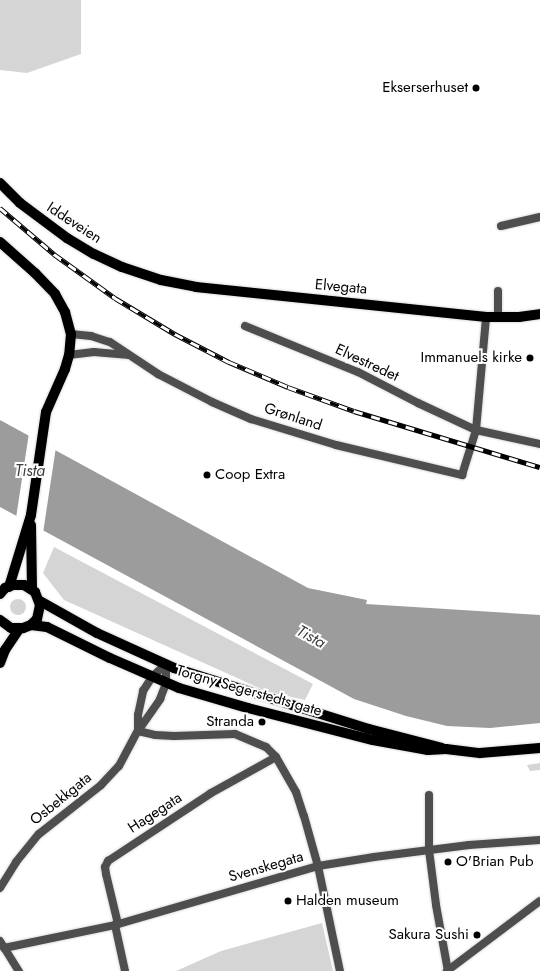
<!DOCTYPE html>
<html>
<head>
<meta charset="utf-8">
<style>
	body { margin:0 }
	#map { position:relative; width:540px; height:971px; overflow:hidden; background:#fff; font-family:Jost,sans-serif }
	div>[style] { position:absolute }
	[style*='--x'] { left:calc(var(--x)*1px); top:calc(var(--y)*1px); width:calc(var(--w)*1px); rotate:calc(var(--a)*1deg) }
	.green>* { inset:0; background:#d5d5d5 }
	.round { border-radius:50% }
	.water>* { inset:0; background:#9c9c9c }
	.pier>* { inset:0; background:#fff }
	.roads { filter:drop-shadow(0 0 1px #dbdbdb) drop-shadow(0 0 1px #dbdbdb) }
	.street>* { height:8px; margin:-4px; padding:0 4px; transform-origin:4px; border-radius:4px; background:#4e4e4e }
	.primary>* { height:10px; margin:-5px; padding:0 5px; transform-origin:5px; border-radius:5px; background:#000 }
	.rail>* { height:4.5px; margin-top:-2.25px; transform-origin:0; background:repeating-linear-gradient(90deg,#fff 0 9px,#000 0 18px); box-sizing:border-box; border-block:1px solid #000 }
	.dots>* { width:11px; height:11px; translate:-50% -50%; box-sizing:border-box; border:2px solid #fff; border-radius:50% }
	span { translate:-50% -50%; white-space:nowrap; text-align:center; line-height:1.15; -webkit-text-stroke:4px #fff; paint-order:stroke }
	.poi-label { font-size:15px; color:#000 }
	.right { translate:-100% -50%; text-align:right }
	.left { translate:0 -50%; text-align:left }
	.street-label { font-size:15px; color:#000 }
	.water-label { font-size:16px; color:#3d3d3d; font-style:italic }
</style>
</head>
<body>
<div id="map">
	<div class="green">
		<i style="clip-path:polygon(0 0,81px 0,81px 54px,27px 73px,0 70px)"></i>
		<i style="clip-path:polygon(54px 547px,313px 684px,305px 700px,266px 691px,64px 600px,43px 573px)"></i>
		<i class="round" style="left:10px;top:599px;width:16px;height:16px"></i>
		<i style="clip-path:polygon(540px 763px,540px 770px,530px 771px,527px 765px)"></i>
		<i style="clip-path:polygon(322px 923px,333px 971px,176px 971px,221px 951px)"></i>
	</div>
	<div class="water">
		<i style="clip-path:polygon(0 420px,308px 588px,367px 600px,366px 604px,540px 615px,540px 723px,490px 728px,447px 726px,406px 716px,354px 699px,0 507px)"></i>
	</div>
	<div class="pier">
		<i style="clip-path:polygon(29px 433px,56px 447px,43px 533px,16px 518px)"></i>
	</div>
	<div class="roads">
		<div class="street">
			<i style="--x:501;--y:226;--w:40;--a:-13"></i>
			<i style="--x:498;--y:317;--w:26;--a:-90"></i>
			<i style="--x:245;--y:326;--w:122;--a:22.2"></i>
			<i style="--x:358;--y:372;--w:68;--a:27.3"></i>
			<i style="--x:418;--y:403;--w:64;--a:25"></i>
			<i style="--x:476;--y:430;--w:66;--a:12.3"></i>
			<i style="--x:71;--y:334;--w:20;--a:6"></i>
			<i style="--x:91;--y:336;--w:20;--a:18"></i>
			<i style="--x:110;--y:342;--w:58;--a:33.7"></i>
			<i style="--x:158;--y:374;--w:61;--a:27.4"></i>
			<i style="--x:212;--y:402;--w:43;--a:23.6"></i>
			<i style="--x:251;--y:419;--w:89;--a:17"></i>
			<i style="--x:336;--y:445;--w:130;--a:13.4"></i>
			<i style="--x:462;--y:475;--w:47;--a:-72.7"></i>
			<i style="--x:476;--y:430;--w:113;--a:-84.9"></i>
			<i style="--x:69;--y:355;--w:25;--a:-7"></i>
			<i style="--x:94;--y:352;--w:33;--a:5"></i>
			<i style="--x:138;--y:731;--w:17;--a:13"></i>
			<i style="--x:155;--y:735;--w:19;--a:3"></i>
			<i style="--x:174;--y:736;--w:61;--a:-1.9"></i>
			<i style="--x:235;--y:734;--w:34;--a:23"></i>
			<i style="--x:266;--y:747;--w:14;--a:45"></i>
			<i style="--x:276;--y:757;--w:40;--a:60.3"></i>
			<i style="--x:296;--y:792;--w:25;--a:72"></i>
			<i style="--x:304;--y:816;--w:52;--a:74.4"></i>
			<i style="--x:318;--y:866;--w:107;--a:78.2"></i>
			<i style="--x:138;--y:731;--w:16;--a:-90"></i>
			<i style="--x:138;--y:715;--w:25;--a:-78"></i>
			<i style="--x:143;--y:691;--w:17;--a:-57"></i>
			<i style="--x:152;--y:677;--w:19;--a:-43"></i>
			<i style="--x:429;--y:795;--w:55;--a:90"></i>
			<i style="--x:429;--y:850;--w:55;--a:82.7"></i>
			<i style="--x:436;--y:905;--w:67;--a:79.7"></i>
			<i style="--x:0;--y:888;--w:31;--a:-58"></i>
			<i style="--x:16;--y:862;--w:36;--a:-51"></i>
			<i style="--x:39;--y:834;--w:79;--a:-38.3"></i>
			<i style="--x:101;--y:785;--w:26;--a:-47"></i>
			<i style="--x:119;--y:766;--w:40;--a:-62"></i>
			<i style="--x:138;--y:731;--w:39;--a:-55"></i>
			<i style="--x:160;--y:699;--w:17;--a:-69"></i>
			<i style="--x:166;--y:683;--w:19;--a:-90"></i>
			<i style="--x:118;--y:924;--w:51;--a:-103.5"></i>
			<i style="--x:106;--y:874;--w:7;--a:-98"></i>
			<i style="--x:105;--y:867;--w:7;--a:-63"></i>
			<i style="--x:108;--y:861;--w:123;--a:-33.4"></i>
			<i style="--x:211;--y:793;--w:74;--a:-29"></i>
			<i style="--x:115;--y:925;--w:47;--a:77.7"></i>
			<i style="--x:0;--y:941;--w:36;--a:58"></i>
			<i style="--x:4;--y:948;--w:113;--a:-11.7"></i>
			<i style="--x:115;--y:925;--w:211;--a:-16.2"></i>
			<i style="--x:318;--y:866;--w:57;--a:-9.1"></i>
			<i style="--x:374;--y:857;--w:96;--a:-7.2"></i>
			<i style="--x:469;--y:845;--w:71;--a:-4"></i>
			<i style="--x:447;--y:971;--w:116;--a:-37"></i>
		</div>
		<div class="primary">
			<i style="--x:0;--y:183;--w:28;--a:45"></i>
			<i style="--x:20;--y:203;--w:59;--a:36.7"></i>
			<i style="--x:67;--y:238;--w:31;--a:31"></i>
			<i style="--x:94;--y:254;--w:31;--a:25"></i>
			<i style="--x:122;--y:267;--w:41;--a:18.4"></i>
			<i style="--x:161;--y:280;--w:36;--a:11"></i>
			<i style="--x:196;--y:287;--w:292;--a:5.9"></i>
			<i style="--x:486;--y:317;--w:33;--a:0"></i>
			<i style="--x:519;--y:317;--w:21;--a:-8"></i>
			<i style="--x:0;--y:242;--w:47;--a:41.5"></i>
			<i style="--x:35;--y:273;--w:29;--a:46"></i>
			<i style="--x:55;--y:294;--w:21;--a:61"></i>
			<i style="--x:65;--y:312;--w:23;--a:75"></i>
			<i style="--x:71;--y:334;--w:21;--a:95"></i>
			<i style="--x:69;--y:355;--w:15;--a:106"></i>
			<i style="--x:65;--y:369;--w:47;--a:113.8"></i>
			<i style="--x:46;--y:412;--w:104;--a:98.3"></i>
			<i style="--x:31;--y:515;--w:75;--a:107"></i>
			<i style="--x:31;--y:525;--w:64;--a:89.1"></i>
			<i style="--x:0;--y:594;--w:8;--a:-50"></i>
			<i style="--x:5;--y:588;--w:9;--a:-21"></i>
			<i style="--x:13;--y:585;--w:11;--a:0"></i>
			<i style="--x:24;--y:585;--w:13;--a:32"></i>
			<i style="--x:35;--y:592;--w:14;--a:69"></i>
			<i style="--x:40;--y:605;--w:14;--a:102"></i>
			<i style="--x:37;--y:619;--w:8;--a:135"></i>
			<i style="--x:31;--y:625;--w:9;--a:159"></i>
			<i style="--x:23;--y:628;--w:12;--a:180"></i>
			<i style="--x:11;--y:628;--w:14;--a:-144"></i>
			<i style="--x:40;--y:601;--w:65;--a:29.3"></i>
			<i style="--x:97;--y:633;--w:85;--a:24.4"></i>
			<i style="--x:174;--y:668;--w:204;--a:17.4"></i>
			<i style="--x:369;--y:729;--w:75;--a:14.6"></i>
			<i style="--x:31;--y:625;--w:16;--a:7"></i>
			<i style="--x:47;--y:627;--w:70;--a:26.2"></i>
			<i style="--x:110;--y:658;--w:75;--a:23.5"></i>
			<i style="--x:179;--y:688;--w:72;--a:16.2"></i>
			<i style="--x:248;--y:708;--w:129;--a:14.4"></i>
			<i style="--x:373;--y:740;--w:56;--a:10.3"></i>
			<i style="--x:428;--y:750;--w:18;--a:-3"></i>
			<i style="--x:446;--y:749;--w:34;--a:7"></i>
			<i style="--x:480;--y:753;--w:60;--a:-4.8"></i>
			<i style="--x:0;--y:663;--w:14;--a:-69"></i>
			<i style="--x:5;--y:650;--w:25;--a:-56"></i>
		</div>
	</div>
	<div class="rail">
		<i style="--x:0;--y:208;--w:71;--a:40.4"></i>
		<i style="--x:54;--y:254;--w:75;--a:35.8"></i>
		<i style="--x:115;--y:298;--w:70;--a:31"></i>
		<i style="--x:175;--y:334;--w:61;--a:27.4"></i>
		<i style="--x:229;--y:362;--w:64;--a:23"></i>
		<i style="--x:288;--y:387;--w:70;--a:20"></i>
		<i style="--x:354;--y:411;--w:194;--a:16.8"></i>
	</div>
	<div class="dots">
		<i style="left:476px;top:88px;background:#000"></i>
		<i style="left:530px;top:358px;background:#000"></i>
		<i style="left:207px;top:475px;background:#000"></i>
		<i style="left:262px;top:722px;background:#000"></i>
		<i style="left:448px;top:862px;background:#000"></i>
		<i style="left:288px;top:901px;background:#000"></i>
		<i style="left:477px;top:935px;background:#000"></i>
	</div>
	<div class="poi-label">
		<span class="right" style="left:468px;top:88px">Ekserserhuset</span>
		<span class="right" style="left:522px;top:358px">Immanuels kirke</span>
		<span class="left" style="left:215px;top:475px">Coop Extra</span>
		<span class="right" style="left:254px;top:722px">Stranda</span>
		<span class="left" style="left:456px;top:862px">O'Brian Pub</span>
		<span class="left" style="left:296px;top:901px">Halden museum</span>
		<span class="right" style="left:469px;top:935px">Sakura Sushi</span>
	</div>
	<div class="street-label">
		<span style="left:74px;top:223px;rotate:33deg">Iddeveien</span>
		<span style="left:341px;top:287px;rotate:5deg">Elvegata</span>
		<span style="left:367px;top:363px;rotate:25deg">Elvestredet</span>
		<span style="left:293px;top:417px;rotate:18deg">Grønland</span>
		<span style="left:249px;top:691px;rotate:16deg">Torgny Segerstedts gate</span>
		<span style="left:61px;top:799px;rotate:-39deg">Osbekkgata</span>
		<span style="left:155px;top:813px;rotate:-33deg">Hagegata</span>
		<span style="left:266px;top:867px;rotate:-16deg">Svenskegata</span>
	</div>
	<div class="water-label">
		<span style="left:30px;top:471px">Tista</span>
		<span style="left:311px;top:637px;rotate:29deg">Tista</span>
	</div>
</div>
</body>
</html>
